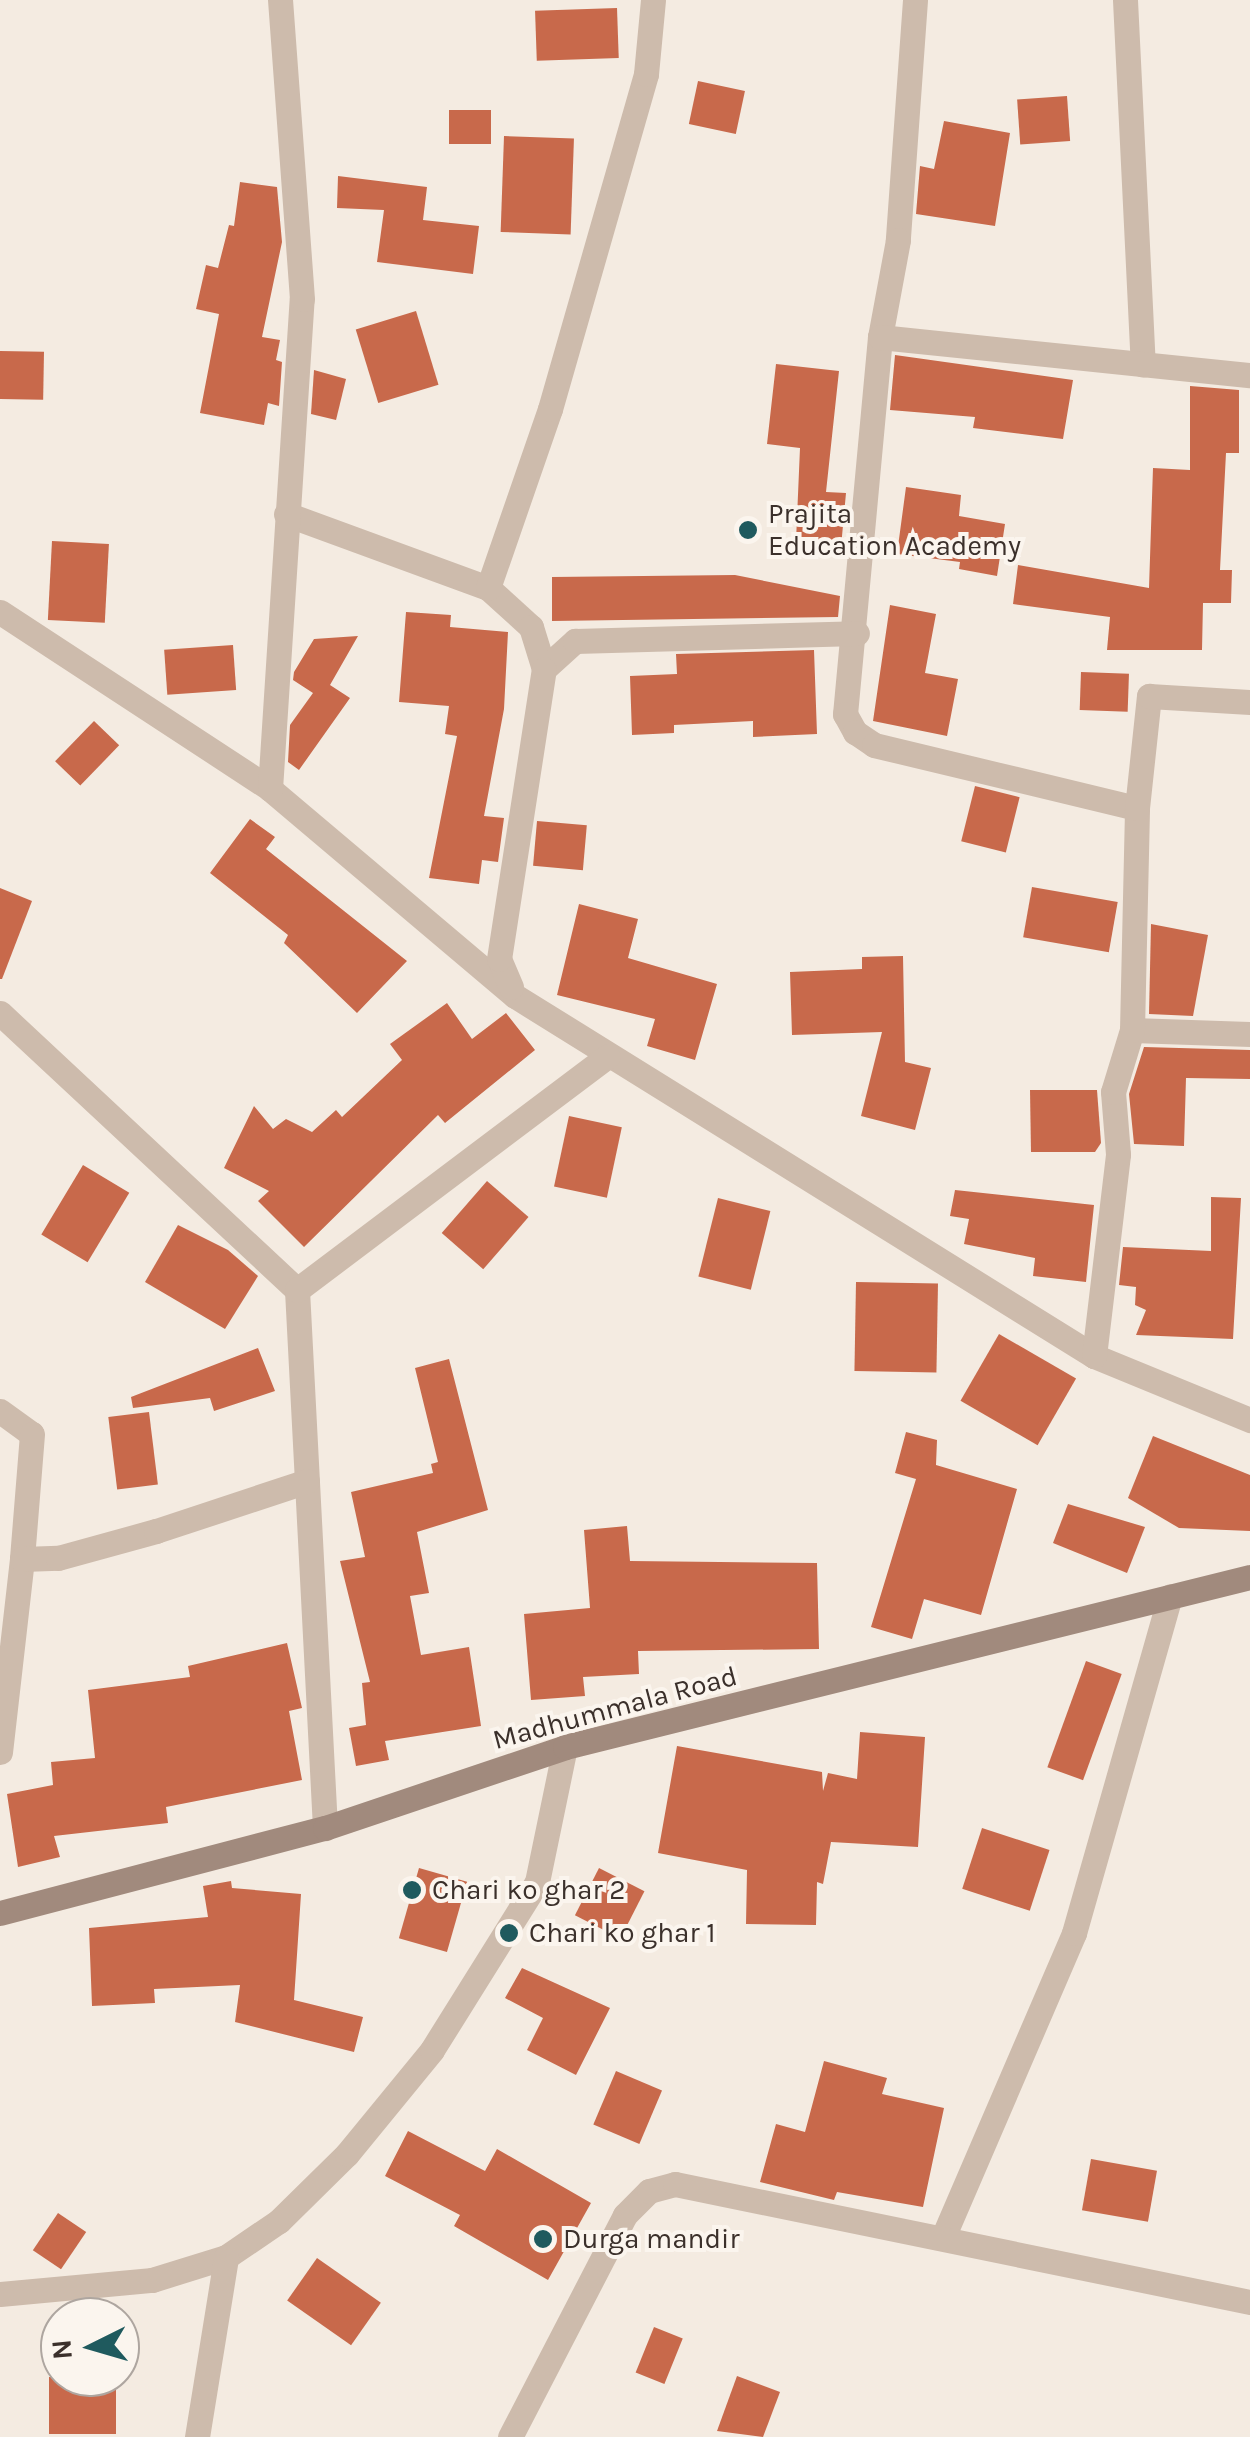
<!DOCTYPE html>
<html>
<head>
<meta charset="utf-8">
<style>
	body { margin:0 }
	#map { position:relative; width:1250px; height:2437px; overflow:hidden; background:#f4ebe1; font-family:Karla,sans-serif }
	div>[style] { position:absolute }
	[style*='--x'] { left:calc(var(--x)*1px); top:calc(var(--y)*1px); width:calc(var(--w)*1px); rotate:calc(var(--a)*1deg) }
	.building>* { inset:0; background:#c8694b; transform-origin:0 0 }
	.street>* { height:25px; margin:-12.5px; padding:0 12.5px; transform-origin:12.5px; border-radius:12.5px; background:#cdbbac }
	.secondary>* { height:25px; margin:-12.5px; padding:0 12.5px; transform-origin:12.5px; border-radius:12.5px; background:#a18a7d }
	.dots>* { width:28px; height:28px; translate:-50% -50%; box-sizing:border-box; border:5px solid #fbf5ee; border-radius:50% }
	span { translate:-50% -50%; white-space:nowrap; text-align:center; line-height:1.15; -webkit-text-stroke:8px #fbf5ee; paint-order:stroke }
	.poi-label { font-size:28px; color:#3b302b }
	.left { translate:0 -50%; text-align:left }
	.street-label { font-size:28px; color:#3b302b }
	.north { position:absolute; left:40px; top:2297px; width:100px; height:100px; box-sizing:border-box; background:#fbf5ee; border:2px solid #aea6a0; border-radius:50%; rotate:265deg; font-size:28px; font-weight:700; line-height:40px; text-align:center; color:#3b302b }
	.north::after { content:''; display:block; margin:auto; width:35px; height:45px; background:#1f5a5e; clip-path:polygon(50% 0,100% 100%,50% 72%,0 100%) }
</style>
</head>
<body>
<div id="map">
	<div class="building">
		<i style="left:617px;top:8px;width:50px;height:82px;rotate:88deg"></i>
		<i style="left:698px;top:81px;width:48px;height:44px;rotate:12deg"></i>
		<i style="left:1067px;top:96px;width:45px;height:50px;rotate:86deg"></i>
		<i style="left:449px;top:110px;width:42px;height:34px"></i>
		<i style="clip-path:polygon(944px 121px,1010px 133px,995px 226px,916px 214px,920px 166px,934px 169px)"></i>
		<i style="left:504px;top:136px;width:70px;height:96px;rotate:2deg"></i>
		<i style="clip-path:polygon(338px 176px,427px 187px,423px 220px,479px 226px,473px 274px,377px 262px,384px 210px,337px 208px)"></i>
		<i style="clip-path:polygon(240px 182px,277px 187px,282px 242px,262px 337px,280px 340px,276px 360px,282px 362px,279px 406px,268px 403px,264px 425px,200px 413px,219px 314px,196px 309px,206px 265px,218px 268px,229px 225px,234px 226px)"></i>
		<i style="left:416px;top:311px;width:77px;height:63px;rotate:73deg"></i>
		<i style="left:0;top:351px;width:44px;height:48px;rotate:1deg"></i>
		<i style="clip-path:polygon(895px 355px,1073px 380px,1063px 439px,973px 428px,975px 417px,890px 410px)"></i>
		<i style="clip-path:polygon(776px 364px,839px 371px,826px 492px,846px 493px,841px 547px,796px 541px,800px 448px,767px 444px)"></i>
		<i style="clip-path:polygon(314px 370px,346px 379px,336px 420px,311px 414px)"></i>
		<i style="clip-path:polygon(1190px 386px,1239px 390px,1239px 453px,1226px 453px,1220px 570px,1232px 570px,1231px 603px,1203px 603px,1202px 650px,1107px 650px,1110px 617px,1013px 604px,1018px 565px,1149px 588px,1153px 468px,1190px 470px)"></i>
		<i style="clip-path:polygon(906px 487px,961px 495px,959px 516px,1005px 524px,997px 576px,959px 569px,960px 562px,897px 554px)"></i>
		<i style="left:52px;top:541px;width:57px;height:79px;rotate:3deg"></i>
		<i style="clip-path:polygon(735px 575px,840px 596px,838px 617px,552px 621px,552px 577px)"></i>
		<i style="clip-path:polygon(890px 605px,936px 614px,925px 673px,958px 679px,947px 736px,873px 721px)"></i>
		<i style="clip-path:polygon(406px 612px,451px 615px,450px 627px,508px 632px,504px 709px,484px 816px,504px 818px,498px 862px,482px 860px,479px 884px,429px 878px,457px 736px,445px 734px,449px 706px,399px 702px)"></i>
		<i style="clip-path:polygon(358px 636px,330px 685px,350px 698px,299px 770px,288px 762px,290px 725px,313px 693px,293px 680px,294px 672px,314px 639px)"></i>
		<i style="left:233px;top:645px;width:45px;height:69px;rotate:86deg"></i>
		<i style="clip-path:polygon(814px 650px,817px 734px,753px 737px,753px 721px,674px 725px,674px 733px,632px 735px,630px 676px,677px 674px,676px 654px)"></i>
		<i style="left:1081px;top:672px;width:48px;height:38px;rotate:2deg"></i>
		<i style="left:94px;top:721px;width:35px;height:56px;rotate:44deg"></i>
		<i style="left:975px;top:786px;width:46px;height:57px;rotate:14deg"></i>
		<i style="clip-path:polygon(250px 819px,275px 837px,266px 849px,407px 961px,357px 1013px,284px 943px,288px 935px,210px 873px)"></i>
		<i style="left:537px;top:821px;width:50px;height:45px;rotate:5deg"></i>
		<i style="left:1032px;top:887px;width:87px;height:51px;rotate:10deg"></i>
		<i style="clip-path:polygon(0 888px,32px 901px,2px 979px,0 979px)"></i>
		<i style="clip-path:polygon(579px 904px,638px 919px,628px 958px,717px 984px,695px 1060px,647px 1046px,655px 1019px,557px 995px)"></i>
		<i style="clip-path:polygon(1151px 924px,1208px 935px,1193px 1016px,1149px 1014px)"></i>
		<i style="clip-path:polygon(903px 956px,905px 1062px,931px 1068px,915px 1130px,861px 1116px,882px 1032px,792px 1035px,790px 972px,862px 969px,862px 957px)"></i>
		<i style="clip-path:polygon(447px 1003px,472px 1039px,506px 1013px,535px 1050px,445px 1123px,438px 1115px,304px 1247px,258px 1201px,269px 1191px,224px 1168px,254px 1106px,273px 1129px,286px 1119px,312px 1132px,336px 1110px,342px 1117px,402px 1060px,390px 1044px)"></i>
		<i style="clip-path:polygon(1144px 1047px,1250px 1050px,1250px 1079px,1186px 1078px,1184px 1146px,1134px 1144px,1129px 1094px)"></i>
		<i style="clip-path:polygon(1030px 1090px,1097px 1090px,1101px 1143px,1095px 1152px,1031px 1152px)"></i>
		<i style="left:569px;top:1116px;width:54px;height:72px;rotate:12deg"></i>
		<i style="left:83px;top:1165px;width:54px;height:81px;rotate:31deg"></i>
		<i style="left:487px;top:1181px;width:55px;height:69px;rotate:41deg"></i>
		<i style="clip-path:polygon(955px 1190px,1094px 1205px,1086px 1282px,1033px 1276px,1035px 1258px,964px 1244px,969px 1219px,950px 1216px)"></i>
		<i style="clip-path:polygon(1211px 1197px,1241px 1198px,1233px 1339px,1136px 1335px,1146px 1310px,1135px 1305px,1136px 1287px,1119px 1285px,1123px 1247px,1211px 1251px)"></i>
		<i style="left:718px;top:1198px;width:54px;height:81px;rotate:14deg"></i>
		<i style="clip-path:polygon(178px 1225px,228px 1250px,258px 1276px,225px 1329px,145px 1282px)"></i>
		<i style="left:856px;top:1282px;width:82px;height:89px;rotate:1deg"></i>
		<i style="left:999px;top:1334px;width:89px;height:77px;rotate:30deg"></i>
		<i style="clip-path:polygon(258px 1348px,275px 1391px,214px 1411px,210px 1398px,133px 1408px,131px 1397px)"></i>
		<i style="clip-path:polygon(449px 1359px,488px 1510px,417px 1532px,429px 1593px,410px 1596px,421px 1655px,469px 1647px,481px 1726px,385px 1741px,389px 1760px,356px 1766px,349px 1728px,366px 1725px,362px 1683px,370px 1682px,340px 1561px,365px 1557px,351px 1492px,433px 1473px,431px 1464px,438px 1462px,415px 1368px)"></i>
		<i style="left:149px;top:1412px;width:73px;height:41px;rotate:83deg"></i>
		<i style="clip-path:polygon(906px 1432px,937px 1440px,936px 1465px,1017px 1489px,981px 1615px,924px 1599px,912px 1639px,871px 1627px,916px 1479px,895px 1473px)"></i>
		<i style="clip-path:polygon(1153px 1436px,1250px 1475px,1250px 1531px,1179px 1528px,1128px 1498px)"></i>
		<i style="clip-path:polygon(1068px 1504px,1145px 1527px,1127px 1573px,1053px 1543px)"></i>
		<i style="clip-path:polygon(627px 1526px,630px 1561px,817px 1563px,819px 1649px,638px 1651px,639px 1674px,583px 1677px,585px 1696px,531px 1700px,524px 1614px,590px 1608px,584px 1530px)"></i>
		<i style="clip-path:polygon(287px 1643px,302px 1708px,289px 1711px,302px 1780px,166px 1807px,168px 1823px,54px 1836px,60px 1857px,18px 1867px,7px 1794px,53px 1785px,51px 1762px,95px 1758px,88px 1690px,190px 1677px,188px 1666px)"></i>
		<i style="left:1086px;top:1661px;width:38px;height:113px;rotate:20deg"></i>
		<i style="clip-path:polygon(860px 1732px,925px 1737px,918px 1847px,831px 1842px,823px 1884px,817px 1882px,816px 1925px,746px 1924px,747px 1870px,658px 1853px,677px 1746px,822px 1772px,823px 1791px,828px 1773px,857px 1779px)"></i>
		<i style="left:982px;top:1828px;width:71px;height:64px;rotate:18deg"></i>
		<i style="left:419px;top:1868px;width:50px;height:73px;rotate:16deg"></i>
		<i style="left:599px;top:1868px;width:51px;height:53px;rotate:27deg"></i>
		<i style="clip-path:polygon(231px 1881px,232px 1888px,301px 1894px,294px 2000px,363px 2017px,354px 2052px,235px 2022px,240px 1985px,154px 1989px,155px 2003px,92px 2006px,89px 1928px,208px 1917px,203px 1886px)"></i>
		<i style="clip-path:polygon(522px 1968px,610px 2008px,576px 2075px,527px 2050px,543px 2018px,505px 1998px)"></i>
		<i style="clip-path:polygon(824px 2061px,887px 2078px,882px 2094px,944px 2108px,923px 2207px,837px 2192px,834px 2200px,760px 2182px,776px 2124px,805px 2132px)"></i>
		<i style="left:616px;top:2071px;width:50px;height:58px;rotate:23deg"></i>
		<i style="clip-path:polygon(408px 2131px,485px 2171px,497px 2149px,591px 2203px,548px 2280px,454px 2226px,460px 2215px,385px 2176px)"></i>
		<i style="left:1091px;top:2159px;width:67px;height:52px;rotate:10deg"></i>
		<i style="left:58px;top:2213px;width:34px;height:45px;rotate:34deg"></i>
		<i style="left:317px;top:2258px;width:78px;height:52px;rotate:35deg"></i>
		<i style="left:654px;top:2327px;width:31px;height:49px;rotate:22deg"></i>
		<i style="clip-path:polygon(737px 2376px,780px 2392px,763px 2437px,717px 2431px)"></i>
		<i style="left:49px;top:2377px;width:67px;height:57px"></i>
	</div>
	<div class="street">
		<i style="--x:915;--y:0;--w:241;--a:94.1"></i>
		<i style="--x:898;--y:240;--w:99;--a:100.5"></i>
		<i style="--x:880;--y:337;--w:379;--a:95.3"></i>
		<i style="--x:845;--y:714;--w:21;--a:61"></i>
		<i style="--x:855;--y:732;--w:23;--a:34"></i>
		<i style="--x:874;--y:745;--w:270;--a:13.5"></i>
		<i style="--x:1125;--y:0;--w:365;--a:87.2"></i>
		<i style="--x:880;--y:337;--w:372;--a:5.9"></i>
		<i style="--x:286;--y:514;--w:215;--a:20.1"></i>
		<i style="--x:488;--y:588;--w:58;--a:42.2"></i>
		<i style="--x:531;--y:627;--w:44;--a:72.8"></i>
		<i style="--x:544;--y:669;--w:42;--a:-42.1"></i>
		<i style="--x:575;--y:641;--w:282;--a:-1.6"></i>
		<i style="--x:488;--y:588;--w:189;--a:-70.9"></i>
		<i style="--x:550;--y:409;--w:348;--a:-74"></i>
		<i style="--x:646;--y:74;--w:74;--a:-84.6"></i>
		<i style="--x:0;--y:612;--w:323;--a:33.2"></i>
		<i style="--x:270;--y:789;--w:321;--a:40.2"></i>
		<i style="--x:515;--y:996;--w:682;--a:31.87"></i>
		<i style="--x:1094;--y:1356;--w:169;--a:22.3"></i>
		<i style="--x:270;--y:789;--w:491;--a:-86.3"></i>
		<i style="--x:302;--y:299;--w:300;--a:-94.2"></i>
		<i style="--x:511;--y:987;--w:30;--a:-113"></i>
		<i style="--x:499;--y:959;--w:293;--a:-81.2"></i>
		<i style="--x:0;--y:1013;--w:406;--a:43"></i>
		<i style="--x:297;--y:1290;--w:539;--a:87.02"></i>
		<i style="--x:1132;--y:1030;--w:118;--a:1.9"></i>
		<i style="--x:297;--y:1290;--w:389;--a:-37"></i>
		<i style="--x:1094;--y:1356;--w:203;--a:-83.2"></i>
		<i style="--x:1118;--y:1154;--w:62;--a:-94.6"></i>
		<i style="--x:1113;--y:1092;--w:65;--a:-73"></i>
		<i style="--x:1132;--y:1030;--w:222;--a:-88.7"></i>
		<i style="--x:1137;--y:808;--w:113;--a:-83.9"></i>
		<i style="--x:1149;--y:696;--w:101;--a:3.4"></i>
		<i style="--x:0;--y:1411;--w:39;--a:36"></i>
		<i style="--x:32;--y:1434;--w:125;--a:94.6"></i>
		<i style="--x:0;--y:1752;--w:194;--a:-83.5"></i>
		<i style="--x:22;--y:1559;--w:36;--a:-2"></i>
		<i style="--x:58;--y:1558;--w:102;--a:-15.4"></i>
		<i style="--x:156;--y:1531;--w:159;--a:-18.3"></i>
		<i style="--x:944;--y:2235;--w:329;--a:-66.7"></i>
		<i style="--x:1074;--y:1933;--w:350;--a:-74.1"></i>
		<i style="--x:0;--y:2294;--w:153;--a:-5.3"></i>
		<i style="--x:152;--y:2280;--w:77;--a:-17.3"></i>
		<i style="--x:226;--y:2257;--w:64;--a:-34.2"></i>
		<i style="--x:279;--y:2221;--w:95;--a:-44.6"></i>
		<i style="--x:347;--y:2154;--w:134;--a:-50.7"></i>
		<i style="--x:432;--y:2050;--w:198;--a:-58"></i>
		<i style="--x:537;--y:1882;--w:138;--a:-78.3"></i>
		<i style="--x:197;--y:2437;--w:182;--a:-80.8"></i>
		<i style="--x:510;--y:2437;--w:250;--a:-62.6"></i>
		<i style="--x:625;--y:2215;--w:34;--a:-45"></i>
		<i style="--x:649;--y:2191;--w:27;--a:-15"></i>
		<i style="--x:675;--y:2184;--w:587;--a:11.6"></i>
	</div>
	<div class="secondary">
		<i style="--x:0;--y:1913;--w:336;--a:-14.7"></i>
		<i style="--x:325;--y:1828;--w:253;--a:-18.6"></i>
		<i style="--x:565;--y:1747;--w:706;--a:-13.94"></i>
	</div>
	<div class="dots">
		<i style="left:748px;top:530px;background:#1f5a5e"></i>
		<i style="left:412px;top:1890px;background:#1f5a5e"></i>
		<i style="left:509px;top:1933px;background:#1f5a5e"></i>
		<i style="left:543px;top:2239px;background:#1f5a5e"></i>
	</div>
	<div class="poi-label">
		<span class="left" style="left:768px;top:530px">Prajita<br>Education Academy</span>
		<span class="left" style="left:432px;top:1890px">Chari ko ghar 2</span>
		<span class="left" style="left:529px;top:1933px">Chari ko ghar 1</span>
		<span class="left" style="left:563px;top:2239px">Durga mandir</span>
	</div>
	<div class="street-label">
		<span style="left:615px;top:1708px;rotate:-15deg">Madhummala Road</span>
	</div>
	<div class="north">N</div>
</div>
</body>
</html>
